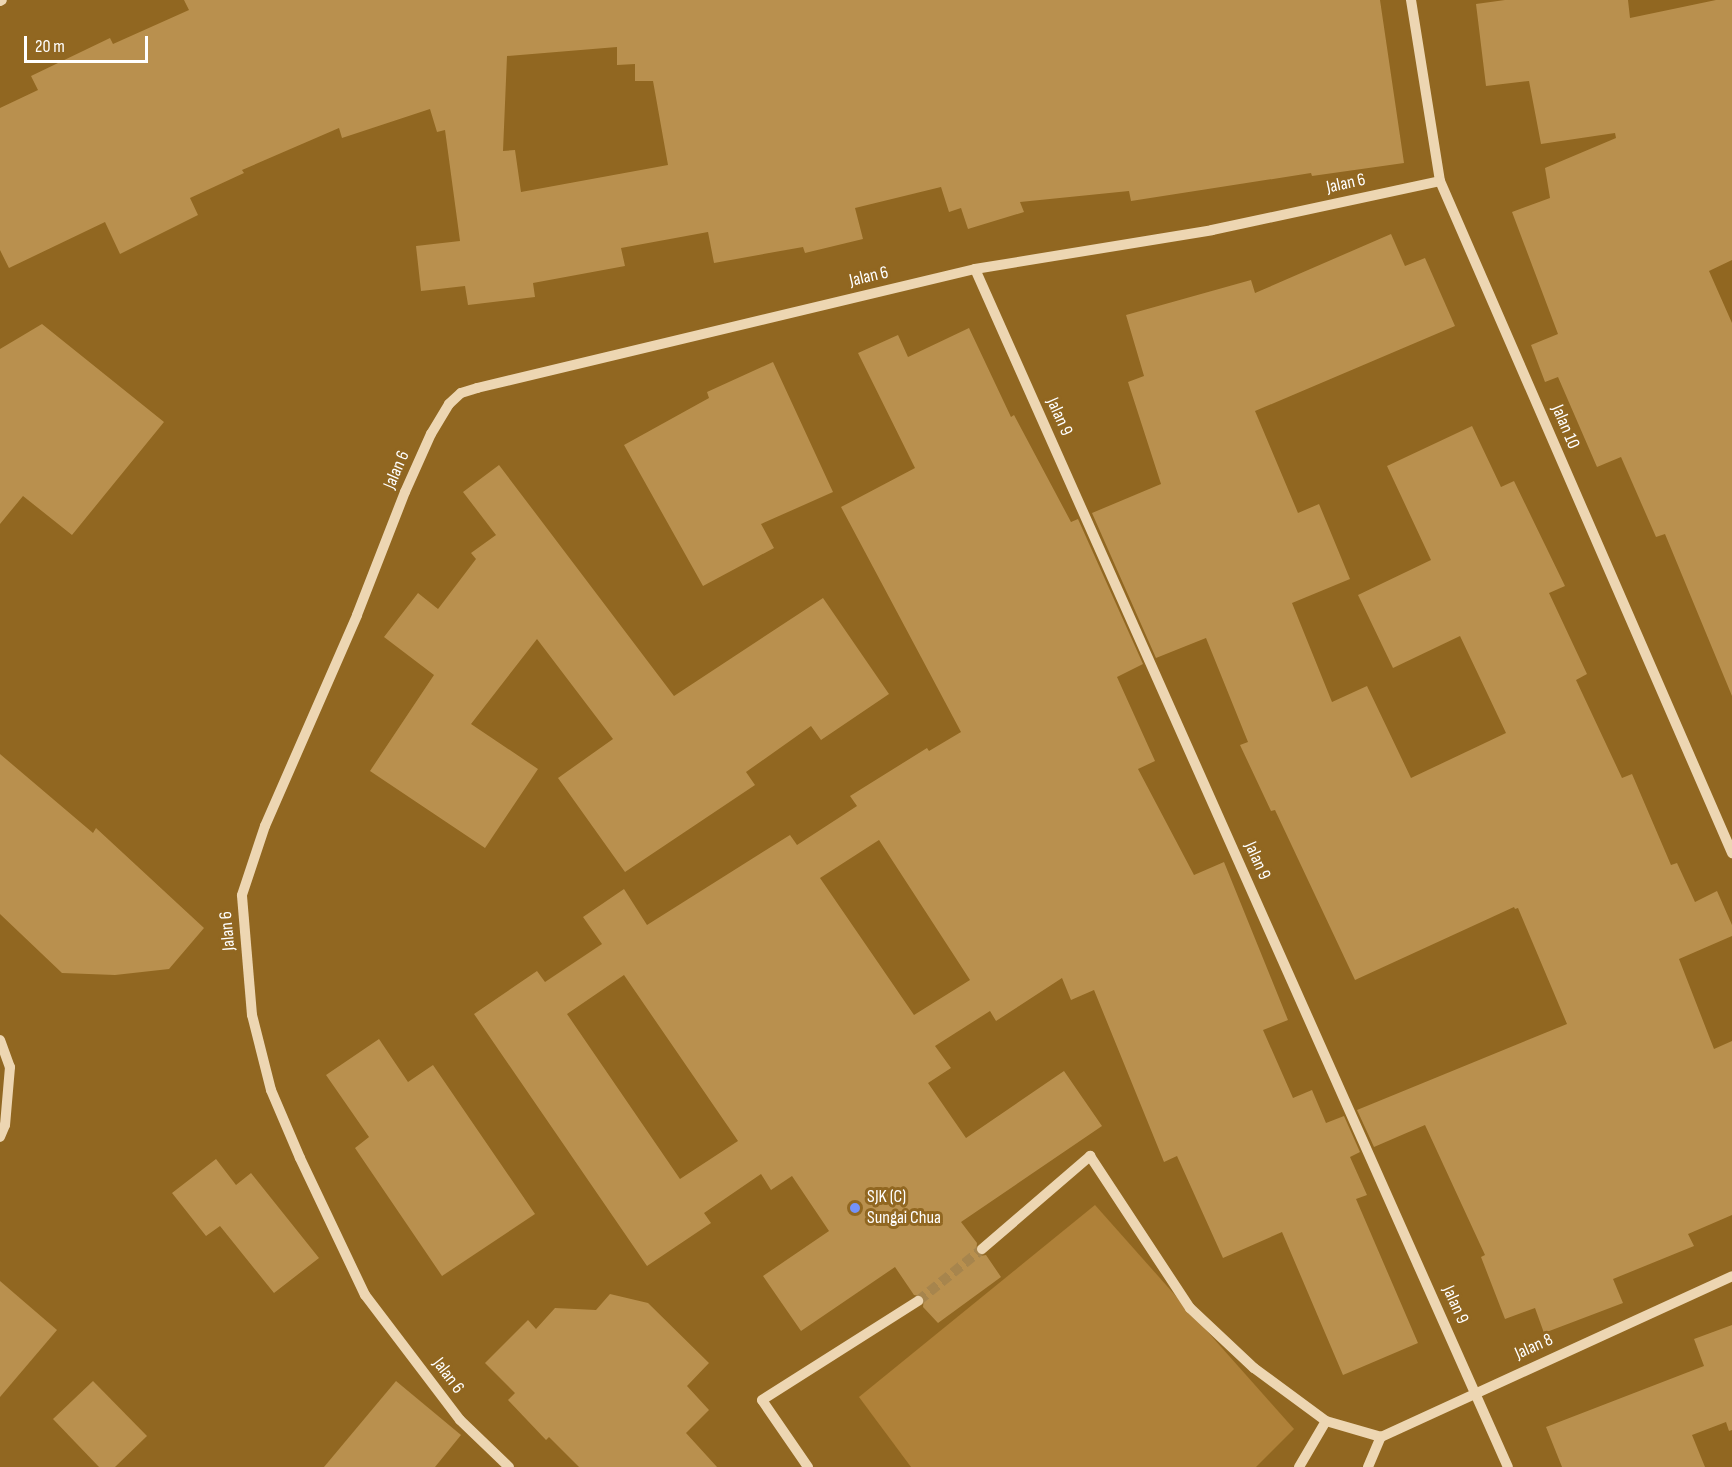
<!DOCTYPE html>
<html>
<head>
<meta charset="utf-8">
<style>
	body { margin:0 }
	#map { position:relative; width:1732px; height:1467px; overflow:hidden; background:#916721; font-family:"Sofia Sans Condensed",sans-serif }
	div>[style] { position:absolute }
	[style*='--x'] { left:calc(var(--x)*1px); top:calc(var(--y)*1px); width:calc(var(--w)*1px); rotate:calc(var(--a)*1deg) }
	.green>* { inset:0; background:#af8139 }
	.building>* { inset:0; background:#b9904e }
	.minor-tunnel>* { height:10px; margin-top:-5px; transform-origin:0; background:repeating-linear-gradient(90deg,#a7854d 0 10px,transparent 0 15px) }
	.minor>* { height:10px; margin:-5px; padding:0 5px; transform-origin:5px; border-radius:5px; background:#edd6b2 }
	.dots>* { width:16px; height:16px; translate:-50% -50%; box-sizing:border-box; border:3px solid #916721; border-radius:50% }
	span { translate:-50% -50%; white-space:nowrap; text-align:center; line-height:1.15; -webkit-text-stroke:6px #916721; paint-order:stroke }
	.street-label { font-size:18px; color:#fff }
	.poi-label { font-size:18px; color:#fff }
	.left { translate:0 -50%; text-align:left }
	.scale { position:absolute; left:24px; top:36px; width:124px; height:27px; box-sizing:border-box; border:3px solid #fff; border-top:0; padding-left:8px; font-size:18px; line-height:21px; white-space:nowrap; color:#fff; -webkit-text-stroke:4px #916721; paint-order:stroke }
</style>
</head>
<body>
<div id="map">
	<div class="green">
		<i style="clip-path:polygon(1095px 1205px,1294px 1429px,1256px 1467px,911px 1467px,859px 1397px)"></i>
	</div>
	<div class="building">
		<i style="clip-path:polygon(evenodd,184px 0,1380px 0,1404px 163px,1312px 176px,1311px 173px,1131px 201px,1129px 191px,1020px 202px,1024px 212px,968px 229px,961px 208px,949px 212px,941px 187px,855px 208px,863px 239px,805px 253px,803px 247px,714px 263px,708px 232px,621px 248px,625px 266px,533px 283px,535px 297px,468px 305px,465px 286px,421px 291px,416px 246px,460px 241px,445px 130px,437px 132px,430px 109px,342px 138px,339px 128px,242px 170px,244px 173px,190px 198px,198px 215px,120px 254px,105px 222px,9px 268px,0 250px,0 108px,38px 90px,31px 76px,110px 38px,113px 44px,189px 10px,184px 0,617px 47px,617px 65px,635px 64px,635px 81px,653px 81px,668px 165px,521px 192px,515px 150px,503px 151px,507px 56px,617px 47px)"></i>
		<i style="clip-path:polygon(1505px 0,1628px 0,1630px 18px,1716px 0,1732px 0,1732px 260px,1709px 271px,1732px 323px,1732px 696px,1665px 534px,1656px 537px,1621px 457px,1597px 467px,1558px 377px,1545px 382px,1531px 345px,1558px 334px,1512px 212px,1550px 198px,1545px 168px,1616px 138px,1615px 133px,1541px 144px,1529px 81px,1486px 86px,1476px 4px)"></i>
		<i style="clip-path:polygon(1391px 234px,1405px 266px,1425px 258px,1455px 326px,1255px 411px,1298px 513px,1319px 504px,1350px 579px,1292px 603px,1332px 702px,1367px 686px,1411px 778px,1506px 733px,1460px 636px,1393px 668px,1358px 595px,1431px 560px,1387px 466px,1472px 426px,1501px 487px,1514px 481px,1565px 586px,1549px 593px,1587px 674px,1576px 680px,1622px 778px,1632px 774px,1671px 865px,1677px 863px,1695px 902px,1717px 891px,1732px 925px,1732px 936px,1679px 959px,1714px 1049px,1732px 1041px,1732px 1215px,1688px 1234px,1694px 1246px,1613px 1279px,1623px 1303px,1544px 1333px,1535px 1308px,1505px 1319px,1481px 1257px,1485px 1255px,1425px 1125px,1374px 1147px,1357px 1110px,1567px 1024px,1518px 908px,1515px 909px,1514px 907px,1355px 980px,1275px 810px,1271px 811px,1240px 745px,1248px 742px,1206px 638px,1156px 658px,1092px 513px,1161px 484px,1128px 382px,1144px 376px,1126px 315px,1251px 280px,1255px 293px)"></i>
		<i style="clip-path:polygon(42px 324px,164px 422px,72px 535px,23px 496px,0 524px,0 349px)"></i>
		<i style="clip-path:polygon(evenodd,969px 328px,1011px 417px,1014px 415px,1071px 522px,1078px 519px,1143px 664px,1117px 677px,1155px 761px,1138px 769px,1194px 875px,1224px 862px,1288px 1020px,1263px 1030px,1293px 1098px,1312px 1090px,1326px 1123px,1344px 1116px,1360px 1152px,1350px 1157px,1367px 1195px,1356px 1199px,1418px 1343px,1343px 1375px,1282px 1232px,1223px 1258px,1177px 1156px,1164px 1162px,1094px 990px,1071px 1000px,1062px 978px,996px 1021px,990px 1011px,935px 1046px,951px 1068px,928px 1083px,966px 1138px,1064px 1071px,1102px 1126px,961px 1222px,977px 1243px,976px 1253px,980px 1256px,986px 1255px,1001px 1277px,938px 1323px,923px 1307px,924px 1297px,914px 1295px,895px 1267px,801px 1331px,763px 1276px,829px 1231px,792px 1176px,771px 1190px,761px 1174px,704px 1213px,711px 1223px,647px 1266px,474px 1014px,537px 971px,545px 982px,602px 944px,583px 917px,624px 889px,647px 925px,790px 835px,797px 845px,857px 806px,850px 796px,927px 748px,929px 751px,961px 732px,841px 507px,915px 468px,858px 353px,898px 335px,908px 357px,969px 328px,879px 840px,970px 980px,914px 1015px,820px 878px,879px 840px,969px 328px,624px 975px,738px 1141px,680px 1179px,567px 1014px,624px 975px)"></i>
		<i style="clip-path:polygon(773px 362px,833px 492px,761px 524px,774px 548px,703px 586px,624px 445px,709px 398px,707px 392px)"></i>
		<i style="clip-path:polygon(499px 465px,674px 696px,823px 598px,889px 694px,821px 740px,811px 726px,746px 772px,755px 785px,625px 872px,558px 778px,613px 739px,537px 639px,471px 724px,538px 769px,485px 848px,370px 771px,434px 675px,384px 637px,418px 593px,438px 609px,476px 559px,471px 553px,496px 535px,463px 492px)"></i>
		<i style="clip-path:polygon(0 754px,93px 833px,96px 828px,204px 928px,169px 969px,115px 975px,62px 973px,0 914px)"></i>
		<i style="clip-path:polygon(379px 1039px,408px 1082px,433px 1065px,535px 1214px,442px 1276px,355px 1148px,369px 1137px,326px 1075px)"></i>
		<i style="clip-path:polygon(216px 1159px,236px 1185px,251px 1173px,319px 1258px,274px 1293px,220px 1226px,206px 1236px,172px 1193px)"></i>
		<i style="clip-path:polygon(0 1281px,57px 1330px,0 1397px)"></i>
		<i style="clip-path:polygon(610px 1294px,648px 1303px,709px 1363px,687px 1386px,709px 1410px,686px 1433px,717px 1467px,579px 1467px,549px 1437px,546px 1440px,508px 1400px,515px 1393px,485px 1363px,528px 1320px,536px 1329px,555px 1308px,596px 1310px)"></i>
		<i style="clip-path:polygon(1732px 1325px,1732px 1430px,1729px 1431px,1726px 1422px,1692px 1435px,1705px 1467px,1562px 1467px,1546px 1427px,1704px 1366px,1694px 1339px)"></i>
		<i style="clip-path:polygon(93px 1381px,147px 1436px,115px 1467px,99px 1467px,53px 1419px)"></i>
		<i style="clip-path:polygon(396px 1381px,461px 1435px,435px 1467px,324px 1467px)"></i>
	</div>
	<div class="minor-tunnel">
		<i style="--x:918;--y:1301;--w:82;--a:-39.1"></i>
	</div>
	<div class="minor">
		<i style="--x:1411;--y:0;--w:183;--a:80.9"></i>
		<i style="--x:1440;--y:181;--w:733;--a:66.51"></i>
		<i style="--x:0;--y:1;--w:2;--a:-27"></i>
		<i style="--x:975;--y:269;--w:1311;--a:66.02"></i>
		<i style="--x:0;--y:1040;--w:29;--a:70"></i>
		<i style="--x:10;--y:1067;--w:58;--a:94.9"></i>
		<i style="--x:5;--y:1125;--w:13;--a:113"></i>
		<i style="--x:982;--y:1249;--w:143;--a:-40.7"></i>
		<i style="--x:1090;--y:1156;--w:182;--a:56.7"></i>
		<i style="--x:1190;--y:1308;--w:88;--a:43.2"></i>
		<i style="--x:1254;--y:1368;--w:89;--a:36.4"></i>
		<i style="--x:1326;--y:1421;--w:57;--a:16.2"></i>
		<i style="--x:509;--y:1467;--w:68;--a:-136.2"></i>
		<i style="--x:460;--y:1420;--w:157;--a:-127.2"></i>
		<i style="--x:365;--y:1295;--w:152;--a:-115.4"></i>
		<i style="--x:300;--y:1158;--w:74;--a:-113.1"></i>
		<i style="--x:271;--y:1090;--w:77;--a:-104.2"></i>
		<i style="--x:252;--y:1015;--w:120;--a:-94.8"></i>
		<i style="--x:242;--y:895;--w:73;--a:-71.6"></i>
		<i style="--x:265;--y:826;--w:230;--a:-66.4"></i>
		<i style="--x:357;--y:615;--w:132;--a:-68.7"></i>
		<i style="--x:405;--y:492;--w:64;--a:-65.9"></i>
		<i style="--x:431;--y:434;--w:35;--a:-59"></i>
		<i style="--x:449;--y:404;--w:16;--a:-43"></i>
		<i style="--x:461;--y:393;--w:17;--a:-17"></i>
		<i style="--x:477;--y:388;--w:512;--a:-13.44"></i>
		<i style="--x:975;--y:269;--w:240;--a:-9.3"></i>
		<i style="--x:1212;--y:230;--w:233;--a:-12.1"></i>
		<i style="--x:808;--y:1467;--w:81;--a:-124.5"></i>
		<i style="--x:762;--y:1400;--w:185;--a:-32.4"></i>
		<i style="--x:1299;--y:1467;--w:53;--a:-59.6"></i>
		<i style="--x:1368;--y:1467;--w:33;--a:-67"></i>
		<i style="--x:1381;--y:1437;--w:386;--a:-24.6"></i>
	</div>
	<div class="dots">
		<i style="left:855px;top:1208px;background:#7492f9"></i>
	</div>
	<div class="street-label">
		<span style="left:1346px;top:184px;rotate:-12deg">Jalan 6</span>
		<span style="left:869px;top:277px;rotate:-13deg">Jalan 6</span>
		<span style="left:1059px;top:417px;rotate:66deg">Jalan 9</span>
		<span style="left:1565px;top:427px;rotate:67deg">Jalan 10</span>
		<span style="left:397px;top:470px;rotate:-67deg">Jalan 6</span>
		<span style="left:1257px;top:861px;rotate:66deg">Jalan 9</span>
		<span style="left:228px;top:931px;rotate:-95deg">Jalan 6</span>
		<span style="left:1455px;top:1305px;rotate:66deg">Jalan 9</span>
		<span style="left:1534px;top:1347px;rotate:-24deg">Jalan 8</span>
		<span style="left:448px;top:1376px;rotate:53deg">Jalan 6</span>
	</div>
	<div class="poi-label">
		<span class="left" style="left:867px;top:1208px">SJK (C)<br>Sungai Chua</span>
	</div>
	<div class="scale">20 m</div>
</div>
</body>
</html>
